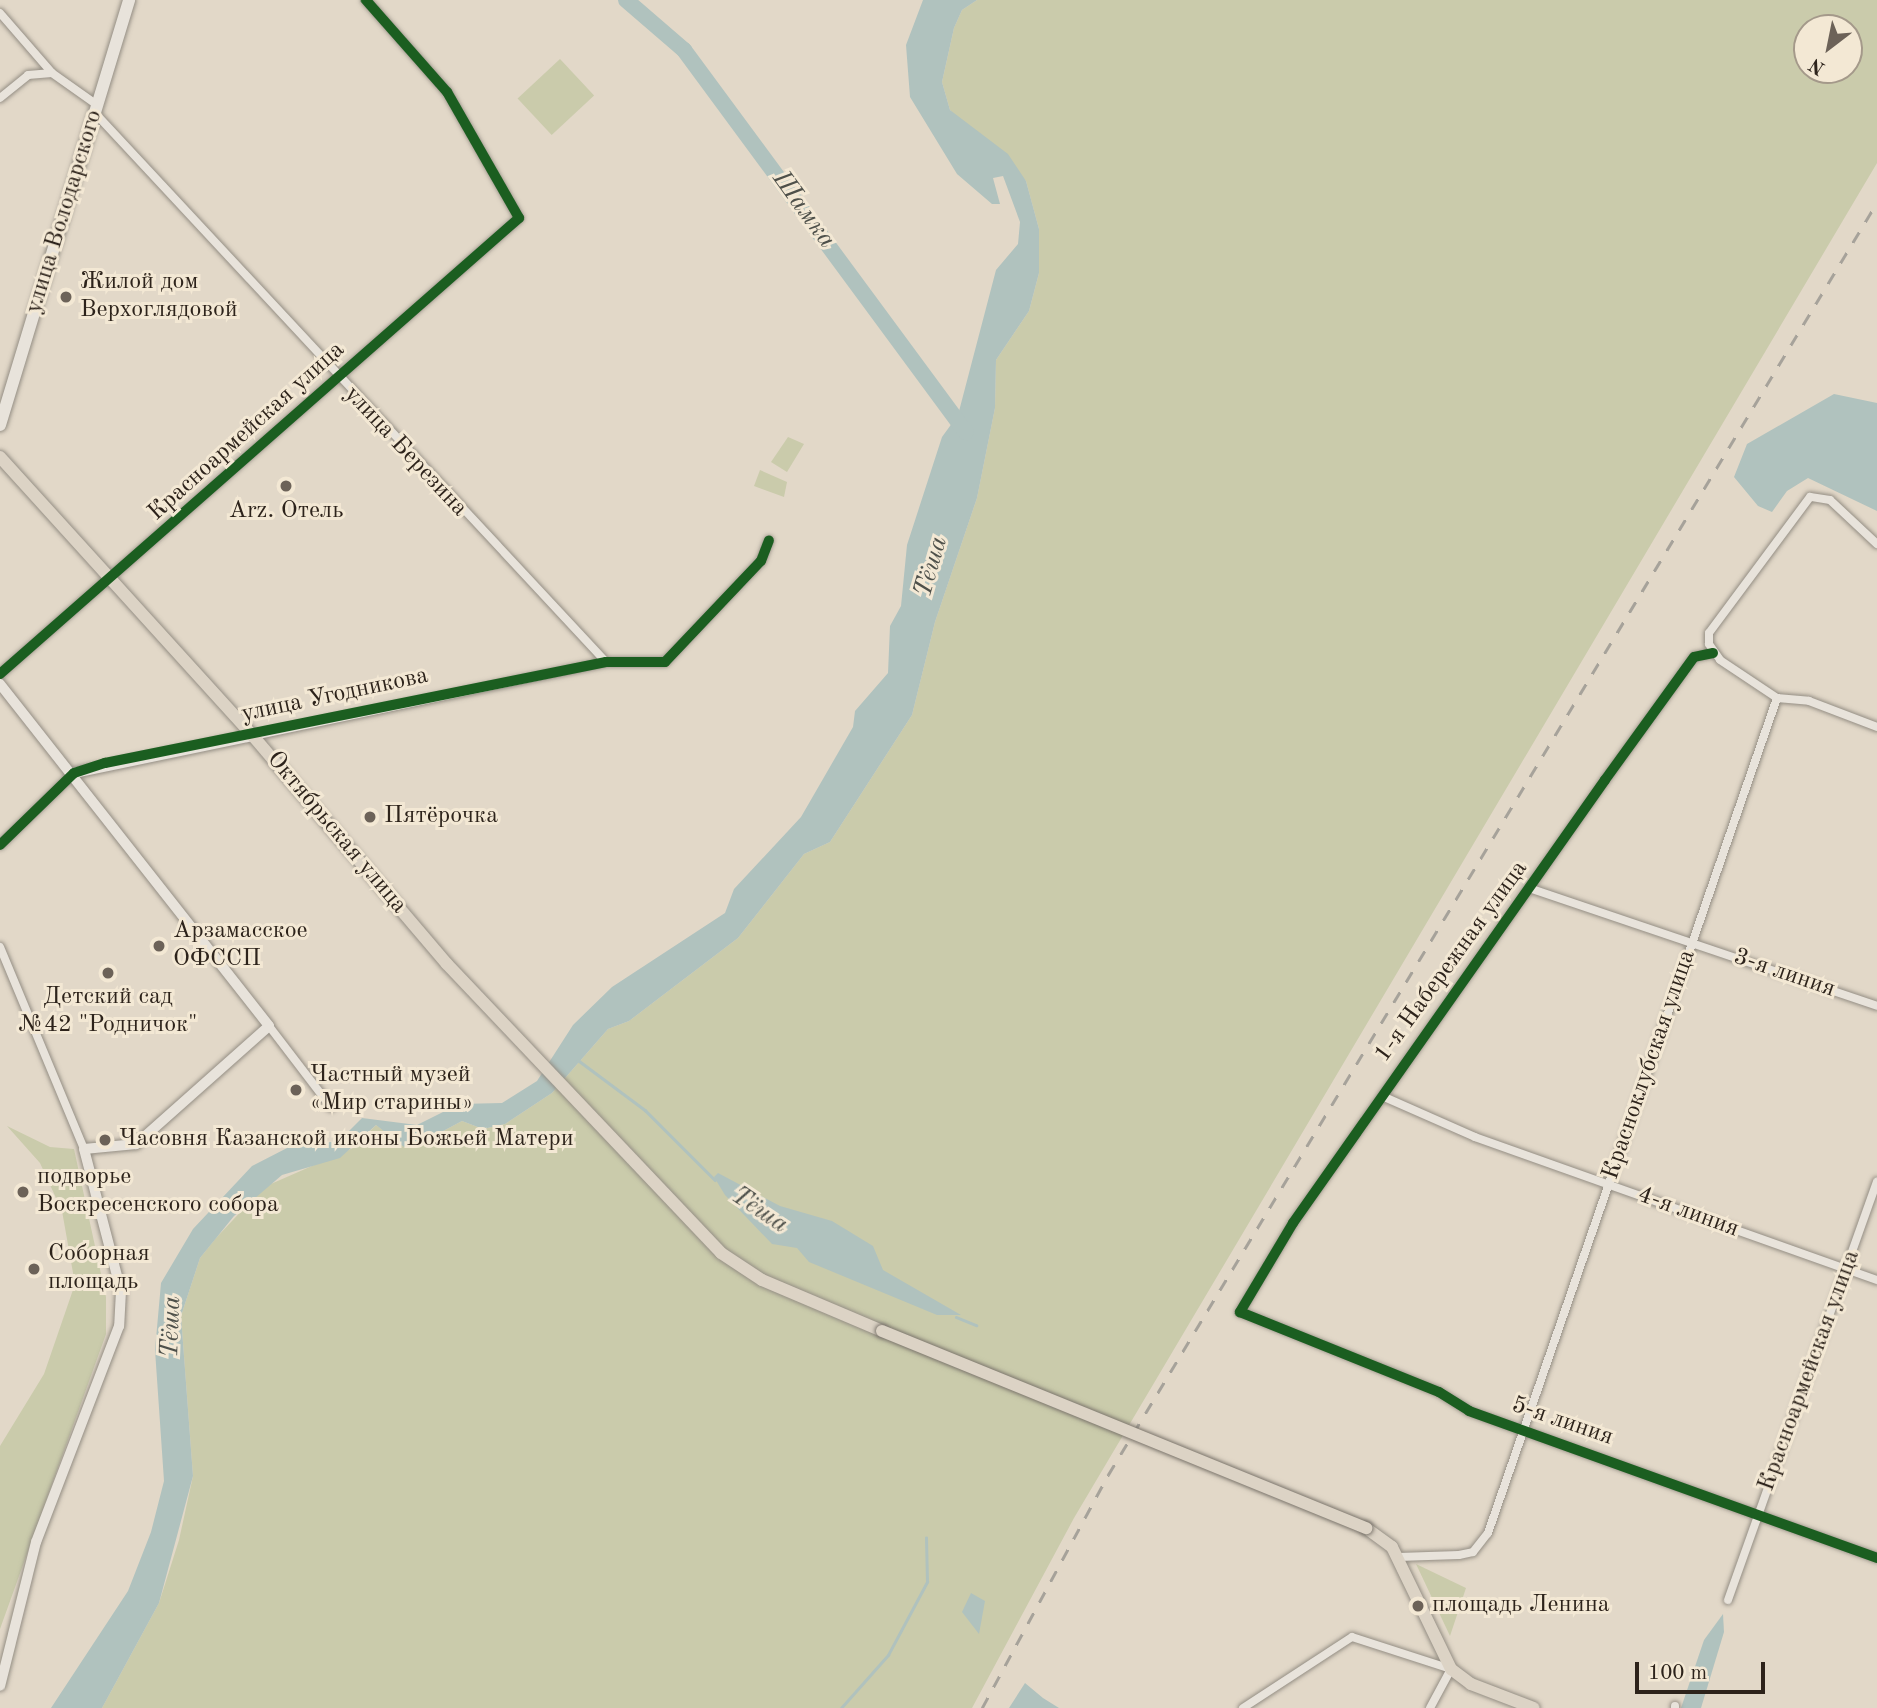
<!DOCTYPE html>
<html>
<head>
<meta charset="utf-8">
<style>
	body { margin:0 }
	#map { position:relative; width:1877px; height:1708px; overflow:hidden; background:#e2d8c8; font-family:"Old Standard TT",serif }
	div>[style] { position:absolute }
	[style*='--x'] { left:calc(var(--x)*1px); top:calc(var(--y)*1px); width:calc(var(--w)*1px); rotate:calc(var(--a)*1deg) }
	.green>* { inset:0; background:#cacbab; transform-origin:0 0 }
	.water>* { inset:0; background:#b0c2be }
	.stream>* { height:2.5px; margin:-1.25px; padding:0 1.25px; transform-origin:1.25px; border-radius:1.25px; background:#b0c2be }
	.river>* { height:16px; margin:-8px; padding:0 8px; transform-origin:8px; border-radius:8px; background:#b0c2be }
	.roads { filter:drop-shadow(0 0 2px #948e84) drop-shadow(0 0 2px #948e84) }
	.minor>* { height:8px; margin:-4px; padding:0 4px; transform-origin:4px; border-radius:4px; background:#e8e3db }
	.tertiary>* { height:10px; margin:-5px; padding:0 5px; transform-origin:5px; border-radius:5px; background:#e8e3db }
	.secondary>* { height:12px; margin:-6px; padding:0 6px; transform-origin:6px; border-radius:6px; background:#e8e3db }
	.primary>* { height:12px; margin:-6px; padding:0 6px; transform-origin:6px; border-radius:6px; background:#dcd3c5 }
	.rail>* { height:2.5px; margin-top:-1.25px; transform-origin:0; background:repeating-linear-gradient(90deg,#a6a29a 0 12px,transparent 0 24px) }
	.bridges { filter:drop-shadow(0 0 2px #7b756c) drop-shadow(0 0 2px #7b756c) }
	.primary-bridge>* { height:12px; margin:-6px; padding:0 6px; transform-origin:6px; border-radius:6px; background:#dcd3c5 }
	.cycleway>* { height:10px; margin:-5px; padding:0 5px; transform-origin:5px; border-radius:5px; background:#1b5e20 }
	.dots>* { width:19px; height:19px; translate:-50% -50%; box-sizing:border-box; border:4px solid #f3e8d4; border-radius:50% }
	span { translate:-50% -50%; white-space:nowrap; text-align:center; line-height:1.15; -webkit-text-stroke:6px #f3e8d4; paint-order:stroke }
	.street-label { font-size:24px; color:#2d231b }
	.poi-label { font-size:24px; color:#2d231b }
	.left { translate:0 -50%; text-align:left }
	.water-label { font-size:26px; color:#4e504a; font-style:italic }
	.north { position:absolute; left:1793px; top:14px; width:70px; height:70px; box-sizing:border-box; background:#f3e8d4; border:2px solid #a4998a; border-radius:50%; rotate:212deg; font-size:19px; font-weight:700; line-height:28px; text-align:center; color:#2d231b }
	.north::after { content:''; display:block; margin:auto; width:24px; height:32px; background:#6c6258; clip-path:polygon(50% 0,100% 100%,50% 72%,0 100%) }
	.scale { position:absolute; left:1635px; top:1662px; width:130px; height:32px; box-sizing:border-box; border:4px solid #2d231b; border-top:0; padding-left:9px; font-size:21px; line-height:24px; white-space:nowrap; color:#2d231b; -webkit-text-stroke:5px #f3e8d4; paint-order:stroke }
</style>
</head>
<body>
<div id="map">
	<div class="green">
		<i style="clip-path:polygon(evenodd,977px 0,1877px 0,1877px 163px,1074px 1518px,972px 1708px,102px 1708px,159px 1603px,179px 1540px,193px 1476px,181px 1316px,200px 1258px,216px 1238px,264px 1187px,353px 1148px,376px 1125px,404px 1146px,415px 1146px,462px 1121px,483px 1129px,505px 1124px,552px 1093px,608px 1029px,629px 1021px,738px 938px,804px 854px,830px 842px,912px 715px,935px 622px,977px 498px,995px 408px,996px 360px,1029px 311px,1039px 273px,1039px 229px,1026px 181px,950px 110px,942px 82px,954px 28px,962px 10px,977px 0,1807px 28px,1849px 28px,1849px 70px,1807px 70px,1807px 28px)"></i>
		<i style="left:560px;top:59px;width:50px;height:58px;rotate:47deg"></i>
		<i style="clip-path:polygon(788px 437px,804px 444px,787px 472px,771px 462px)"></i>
		<i style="clip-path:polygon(760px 470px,787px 482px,784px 497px,754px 486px)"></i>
		<i style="clip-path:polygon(7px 1126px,50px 1147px,74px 1149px,106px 1297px,106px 1334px,0 1629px,0 1446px,44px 1374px,75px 1284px,62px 1211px,40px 1163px)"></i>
		<i style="clip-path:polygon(1416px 1564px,1466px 1588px,1450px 1636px)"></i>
	</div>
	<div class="water">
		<i style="clip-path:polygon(923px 0,977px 0,962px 10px,954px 28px,942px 82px,950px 110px,1008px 154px,1026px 181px,1039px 229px,1039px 273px,1029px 311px,996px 360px,995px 408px,977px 498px,935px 622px,912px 715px,830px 842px,804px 854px,738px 938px,629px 1021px,608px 1029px,552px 1093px,505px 1124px,483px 1129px,462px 1121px,415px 1146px,404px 1147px,376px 1125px,340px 1158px,282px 1175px,234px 1216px,200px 1258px,181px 1316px,193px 1476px,159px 1603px,102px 1708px,51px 1708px,128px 1591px,151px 1532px,164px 1481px,155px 1350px,161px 1283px,193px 1229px,252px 1166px,289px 1147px,339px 1141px,362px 1118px,417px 1125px,459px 1104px,502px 1103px,537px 1081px,573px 1025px,612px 987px,725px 913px,734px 889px,801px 817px,853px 727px,855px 711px,888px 673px,890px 626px,901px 606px,907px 545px,942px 437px,958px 415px,996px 270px,1018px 244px,1020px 222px,1003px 176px,993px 178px,1000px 204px,992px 204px,957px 174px,910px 97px,906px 45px)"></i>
		<i style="clip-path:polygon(1834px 394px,1877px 403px,1877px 511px,1808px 478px,1787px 491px,1772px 512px,1758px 506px,1734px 477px,1747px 444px)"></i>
		<i style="clip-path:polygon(718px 1173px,780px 1206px,832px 1221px,873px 1246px,883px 1270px,961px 1315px,937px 1315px,809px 1262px,797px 1248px,772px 1244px,725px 1195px,714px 1177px)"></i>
		<i style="clip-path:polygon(971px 1593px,985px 1601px,979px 1634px,962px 1612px)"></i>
		<i style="clip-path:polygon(1723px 1614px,1724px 1632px,1701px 1708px,1681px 1708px,1704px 1640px)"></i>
		<i style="clip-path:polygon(1025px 1683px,1043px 1698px,1059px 1708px,1009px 1708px)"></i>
	</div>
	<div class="stream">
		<i style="--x:578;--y:1060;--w:84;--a:36.7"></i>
		<i style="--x:645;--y:1110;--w:99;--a:45"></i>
		<i style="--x:956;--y:1317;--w:22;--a:22"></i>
		<i style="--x:841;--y:1708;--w:71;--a:-48.4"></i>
		<i style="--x:888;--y:1655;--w:83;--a:-61.9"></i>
		<i style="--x:927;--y:1582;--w:44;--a:-91.3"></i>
	</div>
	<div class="river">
		<i style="--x:626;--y:0;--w:77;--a:40.8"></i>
		<i style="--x:684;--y:50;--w:475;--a:53.6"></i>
	</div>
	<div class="roads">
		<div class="minor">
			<i style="--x:0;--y:13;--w:79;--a:49.1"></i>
			<i style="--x:52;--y:73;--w:55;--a:35.4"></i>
			<i style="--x:0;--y:98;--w:36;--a:-39"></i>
			<i style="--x:28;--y:75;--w:24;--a:-5"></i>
			<i style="--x:95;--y:113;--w:750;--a:47.05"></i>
			<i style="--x:1877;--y:544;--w:64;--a:-136.9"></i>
			<i style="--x:1830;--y:500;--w:20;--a:-171"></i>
			<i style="--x:1810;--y:497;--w:169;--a:126.6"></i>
			<i style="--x:1709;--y:633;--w:11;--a:90"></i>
			<i style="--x:1709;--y:644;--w:19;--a:55"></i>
			<i style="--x:1720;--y:660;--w:69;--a:33.7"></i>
			<i style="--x:1777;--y:698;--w:32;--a:5"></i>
			<i style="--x:1809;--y:701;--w:73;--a:20.9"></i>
			<i style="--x:1713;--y:653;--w:19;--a:168"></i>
			<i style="--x:1694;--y:657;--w:152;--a:125.9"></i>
			<i style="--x:1605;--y:780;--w:542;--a:125.16"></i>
			<i style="--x:1293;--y:1223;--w:104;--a:120.8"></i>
			<i style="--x:1240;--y:1312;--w:214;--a:21.9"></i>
			<i style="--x:1439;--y:1392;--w:36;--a:32"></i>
			<i style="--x:1469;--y:1411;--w:434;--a:19.8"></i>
			<i style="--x:0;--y:674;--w:691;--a:-41.3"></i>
			<i style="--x:519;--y:218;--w:145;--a:-119.7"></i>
			<i style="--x:447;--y:92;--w:123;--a:-131.4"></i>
			<i style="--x:253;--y:736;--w:361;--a:-11.8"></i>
			<i style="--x:606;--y:662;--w:59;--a:0"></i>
			<i style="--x:665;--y:662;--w:139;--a:-46.5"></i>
			<i style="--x:761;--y:561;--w:22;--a:-69"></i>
			<i style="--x:0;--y:845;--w:103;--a:-44.2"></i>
			<i style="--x:1532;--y:889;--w:364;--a:18.7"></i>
			<i style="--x:0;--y:947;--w:219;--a:67.4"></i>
			<i style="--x:269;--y:1026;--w:102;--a:52.6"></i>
			<i style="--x:1382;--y:1096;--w:102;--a:23.8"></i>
			<i style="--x:1475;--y:1137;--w:427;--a:19.6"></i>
			<i style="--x:1398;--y:1557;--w:61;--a:-1.9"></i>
			<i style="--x:1459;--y:1555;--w:14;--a:-12"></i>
			<i style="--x:1473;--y:1552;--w:24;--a:-52"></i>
			<i style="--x:1488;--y:1533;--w:884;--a:-70.91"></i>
			<i style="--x:1728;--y:1600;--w:444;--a:-70.4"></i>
			<i style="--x:1243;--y:1708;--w:130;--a:-33.1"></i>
			<i style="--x:1352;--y:1637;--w:104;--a:17.9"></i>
			<i style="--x:1451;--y:1669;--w:44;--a:118.3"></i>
			<i style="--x:1675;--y:1708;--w:2;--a:-90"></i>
		</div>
		<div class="tertiary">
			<i style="--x:0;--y:684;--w:435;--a:51.8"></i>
			<i style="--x:269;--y:1026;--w:178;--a:138.4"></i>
			<i style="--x:136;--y:1144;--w:52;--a:174.5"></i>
			<i style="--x:84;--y:1149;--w:147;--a:75.4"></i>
			<i style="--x:121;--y:1291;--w:35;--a:93"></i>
			<i style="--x:119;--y:1326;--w:231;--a:111"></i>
			<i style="--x:36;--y:1542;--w:148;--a:104"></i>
			<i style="--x:74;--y:773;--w:183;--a:-11.7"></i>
		</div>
		<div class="secondary">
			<i style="--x:0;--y:425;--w:444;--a:-73.1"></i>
		</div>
		<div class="primary">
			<i style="--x:0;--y:457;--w:377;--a:47.8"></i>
			<i style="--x:253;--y:736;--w:299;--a:49.6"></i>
			<i style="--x:447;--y:964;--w:398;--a:46.5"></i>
			<i style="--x:721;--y:1253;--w:49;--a:33.4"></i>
			<i style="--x:762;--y:1280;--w:130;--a:23"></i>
			<i style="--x:1366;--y:1528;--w:32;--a:36"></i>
			<i style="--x:1392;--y:1547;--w:136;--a:64.2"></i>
			<i style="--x:1451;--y:1669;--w:25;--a:37"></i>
			<i style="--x:1471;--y:1684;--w:67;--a:20.9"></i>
		</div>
	</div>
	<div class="rail">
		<i style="--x:982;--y:1708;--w:265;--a:-61.6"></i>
		<i style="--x:1108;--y:1475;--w:1487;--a:-58.86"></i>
	</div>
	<div class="bridges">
		<div class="primary-bridge">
			<i style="--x:882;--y:1331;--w:523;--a:22.15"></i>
		</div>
	</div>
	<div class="cycleway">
		<i style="--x:1713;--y:653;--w:19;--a:168"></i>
		<i style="--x:1694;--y:657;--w:152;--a:125.9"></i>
		<i style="--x:1605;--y:780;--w:542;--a:125.16"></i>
		<i style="--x:1293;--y:1223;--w:104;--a:120.8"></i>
		<i style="--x:1240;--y:1312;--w:214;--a:21.9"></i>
		<i style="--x:1439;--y:1392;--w:36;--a:32"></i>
		<i style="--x:1469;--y:1411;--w:434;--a:19.8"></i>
		<i style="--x:0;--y:674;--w:691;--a:-41.3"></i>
		<i style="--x:519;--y:218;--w:145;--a:-119.7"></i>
		<i style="--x:447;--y:92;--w:123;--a:-131.4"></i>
		<i style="--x:0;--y:845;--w:103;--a:-44.2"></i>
		<i style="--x:74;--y:773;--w:33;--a:-18"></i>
		<i style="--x:105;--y:763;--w:511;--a:-11.4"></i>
		<i style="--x:606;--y:662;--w:59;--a:0"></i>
		<i style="--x:665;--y:662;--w:139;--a:-46.5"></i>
		<i style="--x:761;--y:561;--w:22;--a:-69"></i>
	</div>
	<div class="dots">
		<i style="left:66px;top:297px;background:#6c6258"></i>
		<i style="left:286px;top:486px;background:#6c6258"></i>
		<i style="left:370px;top:817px;background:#6c6258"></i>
		<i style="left:159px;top:946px;background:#6c6258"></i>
		<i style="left:108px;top:973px;background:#6c6258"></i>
		<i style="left:296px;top:1090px;background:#6c6258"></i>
		<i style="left:105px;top:1140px;background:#6c6258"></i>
		<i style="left:23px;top:1192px;background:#6c6258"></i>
		<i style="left:34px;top:1269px;background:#6c6258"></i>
		<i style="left:1418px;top:1606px;background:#6c6258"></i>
	</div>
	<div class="street-label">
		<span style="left:65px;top:212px;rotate:-73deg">улица Володарского</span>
		<span style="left:247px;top:432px;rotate:-42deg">Красноармейская улица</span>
		<span style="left:405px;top:452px;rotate:47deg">улица Березина</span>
		<span style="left:335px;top:696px;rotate:-12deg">улица Угодникова</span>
		<span style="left:336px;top:833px;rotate:50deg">Октябрьская улица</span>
		<span style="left:1452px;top:962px;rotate:-54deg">1-я Набережная улица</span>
		<span style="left:1784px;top:974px;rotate:19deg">3-я линия</span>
		<span style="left:1650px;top:1065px;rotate:-71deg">Красноклубская улица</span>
		<span style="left:1688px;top:1213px;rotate:20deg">4-я линия</span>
		<span style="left:1810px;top:1371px;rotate:-70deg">Красноармейская улица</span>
		<span style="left:1562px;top:1422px;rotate:19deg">5-я линия</span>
	</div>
	<div class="poi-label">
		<span class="left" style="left:80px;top:297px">Жилой дом<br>Верхоглядовой</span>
		<span style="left:286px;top:512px">Arz. Отель</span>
		<span class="left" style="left:384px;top:817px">Пятёрочка</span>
		<span class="left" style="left:173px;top:946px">Арзамасское<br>ОФССП</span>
		<span style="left:108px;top:1012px">Детский сад<br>№42 "Родничок"</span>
		<span class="left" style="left:310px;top:1090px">Частный музей<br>«Мир старины»</span>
		<span class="left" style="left:119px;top:1140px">Часовня Казанской иконы Божьей Матери</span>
		<span class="left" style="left:37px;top:1192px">подворье<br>Воскресенского собора</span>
		<span class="left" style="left:48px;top:1269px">Соборная<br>площадь</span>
		<span class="left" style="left:1432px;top:1606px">площадь Ленина</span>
	</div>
	<div class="water-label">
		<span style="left:803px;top:210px;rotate:54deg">Шамка</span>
		<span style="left:932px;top:567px;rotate:-74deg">Тёша</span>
		<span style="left:759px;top:1211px;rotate:34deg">Тёша</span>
		<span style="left:172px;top:1327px;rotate:-88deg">Тёша</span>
	</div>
	<div class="north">N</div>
	<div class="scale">100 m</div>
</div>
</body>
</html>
